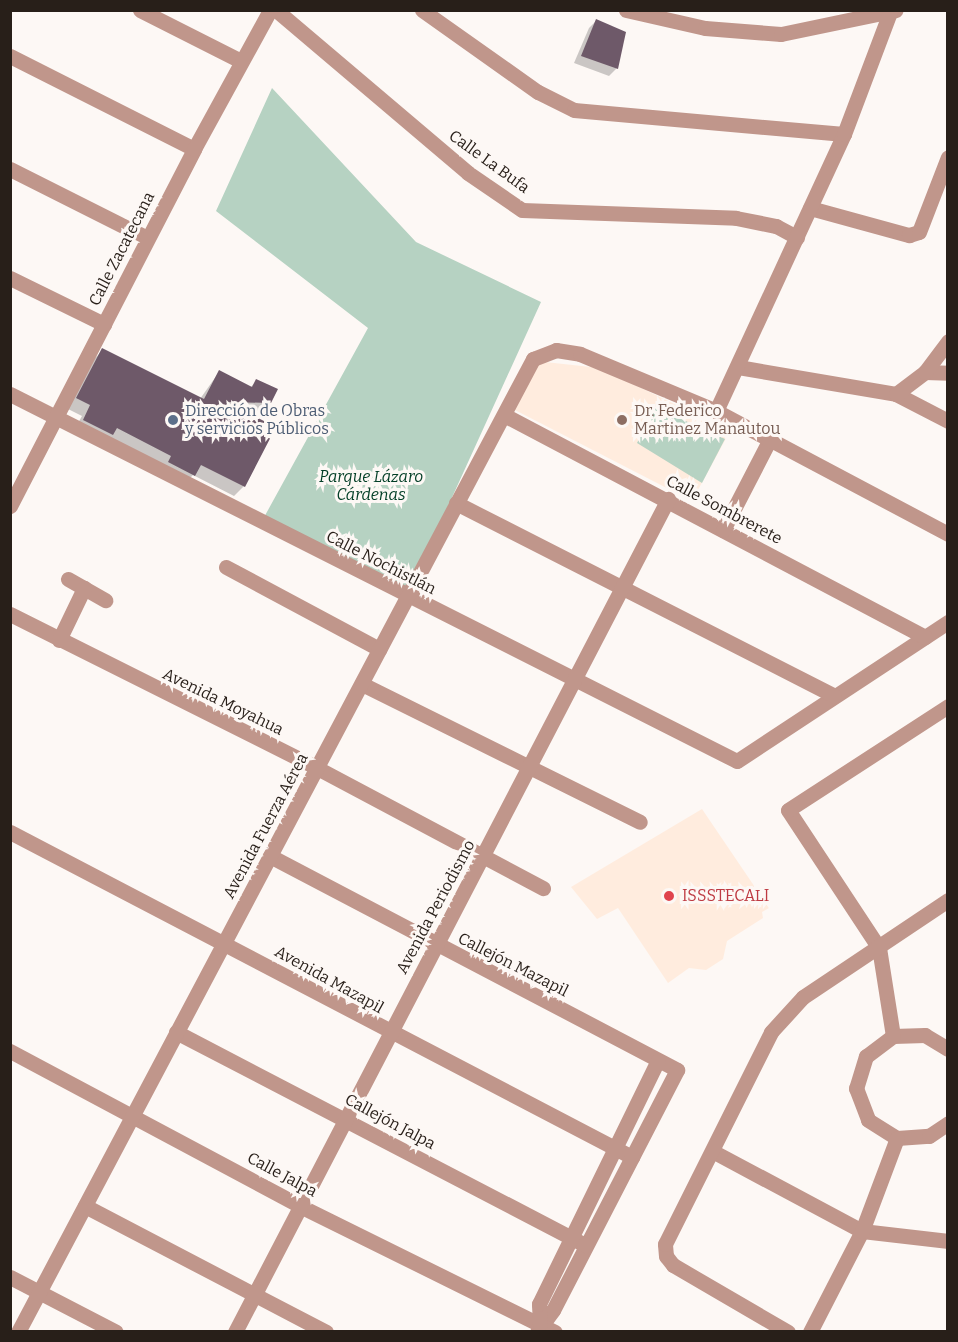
<!DOCTYPE html>
<html>
<head>
<meta charset="utf-8">
<style>
	body { margin:0 }
	#map { position:relative; width:958px; height:1342px; overflow:hidden; background:#fdf8f5; font-family:Bitter,serif }
	div>[style] { position:absolute }
	[style*='--x'] { left:calc(var(--x)*1px); top:calc(var(--y)*1px); width:calc(var(--w)*1px); rotate:calc(var(--a)*1deg) }
	.built>* { inset:0; background:#ffecde }
	.green>* { inset:0; background:#b6d2c2 }
	.shadow>* { inset:0; background:#0003 }
	.building>* { inset:0; background:#6e5969 }
	.minor>* { height:15px; margin:-7.5px; padding:0 7.5px; transform-origin:7.5px; border-radius:7.5px; background:#c0968b }
	.dots>* { width:16px; height:16px; translate:-50% -50%; box-sizing:border-box; border:3px solid #fdf8f5; border-radius:50% }
	span { translate:-50% -50%; white-space:nowrap; text-align:center; line-height:1.15; -webkit-text-stroke:6px #fdf8f5; paint-order:stroke }
	.street-label { font-size:16px; color:#281f19 }
	.service-label { font-size:16px; color:#4e5e75 }
	.left { translate:0 -50%; text-align:left }
	.education-label { font-size:16px; color:#785e54 }
	.park-label { font-size:16px; color:#023e26; font-style:italic }
	.health-label { font-size:16px; color:#be3a42 }
	.frame { position:absolute; inset:0; border:12px solid #281f19; pointer-events:none }
</style>
</head>
<body>
<div id="map">
	<div class="built">
		<i style="clip-path:polygon(545px 362px,600px 368px,730px 431px,692px 501px,513px 409px,534px 368px)"></i>
		<i style="clip-path:polygon(702px 809px,769px 908px,762px 912px,763px 918px,727px 941px,723px 959px,706px 970px,689px 968px,668px 983px,618px 908px,597px 919px,571px 887px)"></i>
	</div>
	<div class="green">
		<i style="clip-path:polygon(272px 88px,416px 242px,541px 302px,408px 594px,262px 521px,368px 328px,216px 211px)"></i>
		<i style="clip-path:polygon(655px 407px,725px 439px,702px 483px,637px 443px)"></i>
	</div>
	<div class="shadow">
		<i style="clip-path:polygon(596px 21px,617px 68px,609px 76px,574px 63px,589px 28px)"></i>
		<i style="clip-path:polygon(103px 350px,200px 399px,219px 372px,250px 388px,257px 380px,269px 402px,259px 412px,242px 412px,244px 486px,234px 496px,193px 475px,183px 485px,74px 430px,82px 416px,68px 409px,93px 360px)"></i>
	</div>
	<div class="building">
		<i style="clip-path:polygon(596px 19px,626px 32px,618px 69px,581px 56px)"></i>
		<i style="clip-path:polygon(102px 348px,204px 399px,219px 370px,252px 387px,256px 379px,278px 389px,271px 403px,226px 402px,276px 427px,245px 487px,201px 465px,195px 476px,168px 462px,171px 456px,117px 428px,113px 435px,83px 420px,90px 405px,76px 398px)"></i>
	</div>
	<div class="minor">
		<i style="--x:140;--y:10;--w:113;--a:26.8"></i>
		<i style="--x:276;--y:10;--w:252;--a:40.3"></i>
		<i style="--x:468;--y:173;--w:65;--a:34.4"></i>
		<i style="--x:522;--y:210;--w:214;--a:2.1"></i>
		<i style="--x:736;--y:218;--w:41;--a:11.3"></i>
		<i style="--x:776;--y:226;--w:24;--a:28"></i>
		<i style="--x:422;--y:10;--w:142;--a:35.3"></i>
		<i style="--x:538;--y:92;--w:40;--a:26.6"></i>
		<i style="--x:574;--y:110;--w:271;--a:5.1"></i>
		<i style="--x:626;--y:10;--w:81;--a:12.8"></i>
		<i style="--x:705;--y:28;--w:76;--a:4.5"></i>
		<i style="--x:781;--y:34;--w:117;--a:-11.8"></i>
		<i style="--x:10;--y:56;--w:206;--a:26.8"></i>
		<i style="--x:10;--y:169;--w:153;--a:26.7"></i>
		<i style="--x:810;--y:208;--w:103;--a:15.3"></i>
		<i style="--x:909;--y:235;--w:10;--a:-17"></i>
		<i style="--x:919;--y:232;--w:80;--a:-68.9"></i>
		<i style="--x:10;--y:278;--w:105;--a:26.1"></i>
		<i style="--x:738;--y:367;--w:160;--a:9.7"></i>
		<i style="--x:896;--y:394;--w:59;--a:27.4"></i>
		<i style="--x:925;--y:372;--w:23;--a:2"></i>
		<i style="--x:10;--y:394;--w:814;--a:26.79"></i>
		<i style="--x:737;--y:761;--w:253;--a:-33.4"></i>
		<i style="--x:896;--y:394;--w:36;--a:-37"></i>
		<i style="--x:925;--y:372;--w:39;--a:-53"></i>
		<i style="--x:716;--y:411;--w:305;--a:-65.2"></i>
		<i style="--x:844;--y:134;--w:130;--a:-69.3"></i>
		<i style="--x:504;--y:415;--w:476;--a:27.8"></i>
		<i style="--x:456;--y:503;--w:424;--a:27"></i>
		<i style="--x:10;--y:506;--w:402;--a:-62.7"></i>
		<i style="--x:194;--y:149;--w:158;--a:-61.3"></i>
		<i style="--x:723;--y:530;--w:102;--a:-62.7"></i>
		<i style="--x:226;--y:567;--w:174;--a:28.2"></i>
		<i style="--x:68;--y:579;--w:43;--a:29.6"></i>
		<i style="--x:10;--y:614;--w:343;--a:26.6"></i>
		<i style="--x:317;--y:768;--w:256;--a:28"></i>
		<i style="--x:59;--y:640;--w:58;--a:-64.3"></i>
		<i style="--x:362;--y:684;--w:310;--a:26.4"></i>
		<i style="--x:10;--y:832;--w:702;--a:27.59"></i>
		<i style="--x:270;--y:856;--w:460;--a:27.7"></i>
		<i style="--x:677;--y:1070;--w:270;--a:117.3"></i>
		<i style="--x:553;--y:1310;--w:27;--a:126"></i>
		<i style="--x:176;--y:1032;--w:462;--a:27.5"></i>
		<i style="--x:893;--y:1036;--w:89;--a:-99"></i>
		<i style="--x:879;--y:948;--w:165;--a:-123.4"></i>
		<i style="--x:788;--y:810;--w:191;--a:-33"></i>
		<i style="--x:948;--y:1049;--w:27;--a:-149"></i>
		<i style="--x:925;--y:1035;--w:32;--a:178"></i>
		<i style="--x:893;--y:1036;--w:34;--a:143"></i>
		<i style="--x:866;--y:1056;--w:34;--a:107"></i>
		<i style="--x:856;--y:1088;--w:34;--a:69"></i>
		<i style="--x:868;--y:1120;--w:34;--a:32"></i>
		<i style="--x:897;--y:1138;--w:32;--a:-4"></i>
		<i style="--x:929;--y:1136;--w:23;--a:-34"></i>
		<i style="--x:10;--y:1051;--w:331;--a:28.1"></i>
		<i style="--x:302;--y:1207;--w:282;--a:26.3"></i>
		<i style="--x:714;--y:1152;--w:168;--a:28.1"></i>
		<i style="--x:862;--y:1231;--w:87;--a:6.6"></i>
		<i style="--x:85;--y:1206;--w:272;--a:27.6"></i>
		<i style="--x:10;--y:1277;--w:119;--a:27.4"></i>
		<i style="--x:540;--y:1324;--w:20;--a:-93"></i>
		<i style="--x:539;--y:1304;--w:271;--a:-64"></i>
		<i style="--x:18;--y:1332;--w:1101;--a:-62.11"></i>
		<i style="--x:533;--y:359;--w:25;--a:-21"></i>
		<i style="--x:556;--y:350;--w:24;--a:9"></i>
		<i style="--x:580;--y:354;--w:147;--a:22.7"></i>
		<i style="--x:716;--y:411;--w:263;--a:27.9"></i>
		<i style="--x:235;--y:1332;--w:939;--a:-62.53"></i>
		<i style="--x:788;--y:1332;--w:133;--a:-149.8"></i>
		<i style="--x:673;--y:1265;--w:11;--a:-128"></i>
		<i style="--x:666;--y:1256;--w:12;--a:-95"></i>
		<i style="--x:665;--y:1244;--w:237;--a:-63.4"></i>
		<i style="--x:771;--y:1032;--w:47;--a:-47.6"></i>
		<i style="--x:803;--y:997;--w:174;--a:-33.8"></i>
		<i style="--x:810;--y:1332;--w:114;--a:-62.8"></i>
		<i style="--x:862;--y:1231;--w:99;--a:-69.4"></i>
	</div>
	<div class="dots">
		<i style="left:173px;top:420px;background:#5c6f8a"></i>
		<i style="left:622px;top:420px;background:#8d6e63"></i>
		<i style="left:669px;top:896px;background:#e0444e"></i>
	</div>
	<div class="street-label">
		<span style="left:489px;top:162px;rotate:36deg">Calle La Bufa</span>
		<span style="left:122px;top:249px;rotate:-63deg">Calle Zacatecana</span>
		<span style="left:724px;top:510px;rotate:28deg">Calle Sombrerete</span>
		<span style="left:381px;top:563px;rotate:27deg">Calle Nochistlán</span>
		<span style="left:223px;top:702px;rotate:26deg">Avenida Moyahua</span>
		<span style="left:266px;top:826px;rotate:-62deg">Avenida Fuerza Aérea</span>
		<span style="left:436px;top:907px;rotate:-62deg">Avenida Periodismo</span>
		<span style="left:513px;top:965px;rotate:27deg">Callejón Mazapil</span>
		<span style="left:329px;top:980px;rotate:29deg">Avenida Mazapil</span>
		<span style="left:390px;top:1122px;rotate:28deg">Callejón Jalpa</span>
		<span style="left:282px;top:1175px;rotate:28deg">Calle Jalpa</span>
	</div>
	<div class="service-label">
		<span class="left" style="left:185px;top:420px">Dirección de Obras<br>y servicios Públicos</span>
	</div>
	<div class="education-label">
		<span class="left" style="left:634px;top:420px">Dr. Federico<br>Martinez Manautou</span>
	</div>
	<div class="park-label">
		<span style="left:371px;top:486px">Parque Lázaro<br>Cárdenas</span>
	</div>
	<div class="health-label">
		<span class="left" style="left:682px;top:896px">ISSSTECALI</span>
	</div>
	<div class="frame"></div>
</div>
</body>
</html>
